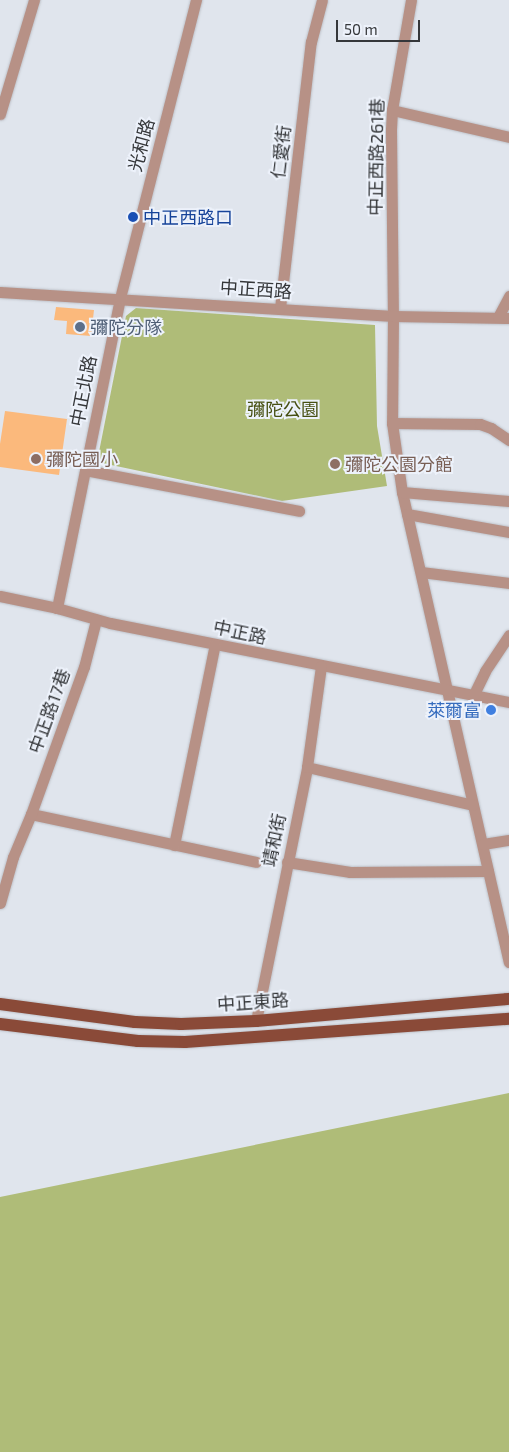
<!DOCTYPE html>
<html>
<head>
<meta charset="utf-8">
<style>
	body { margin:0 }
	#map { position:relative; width:509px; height:1452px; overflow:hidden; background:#e0e5ed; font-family:"Exo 2","Noto Sans TC",sans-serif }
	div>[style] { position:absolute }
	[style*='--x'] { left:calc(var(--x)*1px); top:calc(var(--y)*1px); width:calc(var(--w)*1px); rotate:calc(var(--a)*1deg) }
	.green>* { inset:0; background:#afbc78 }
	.building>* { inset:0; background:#fbb97c }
	.roads { filter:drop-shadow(0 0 1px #bec2c9) drop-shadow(0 0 1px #bec2c9) }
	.minor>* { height:11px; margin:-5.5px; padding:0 5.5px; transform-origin:5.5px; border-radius:5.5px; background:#b79186 }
	.primary>* { height:12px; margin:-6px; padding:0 6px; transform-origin:6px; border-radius:6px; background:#8a4a38 }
	.dots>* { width:14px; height:14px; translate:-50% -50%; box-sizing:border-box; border:2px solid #edf2fb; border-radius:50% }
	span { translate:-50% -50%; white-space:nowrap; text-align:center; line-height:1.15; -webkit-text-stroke:4px #edf2fb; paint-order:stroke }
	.street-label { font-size:18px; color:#35373a }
	.transit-label { font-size:18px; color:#164399 }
	.left { translate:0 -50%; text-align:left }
	.service-label { font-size:18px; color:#4e5e75 }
	.park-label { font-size:18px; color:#475012 }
	.education-label { font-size:18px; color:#785e54 }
	.shop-label { font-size:18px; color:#366cbe }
	.right { translate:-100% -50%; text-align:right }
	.scale { position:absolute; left:336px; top:20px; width:84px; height:22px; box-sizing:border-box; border:2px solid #35373a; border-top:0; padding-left:6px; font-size:15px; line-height:18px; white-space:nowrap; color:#35373a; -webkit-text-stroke:4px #edf2fb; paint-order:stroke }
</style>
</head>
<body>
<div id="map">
	<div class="green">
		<i style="clip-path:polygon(136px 308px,375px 325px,377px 426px,387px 486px,282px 501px,97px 462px,126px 316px)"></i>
		<i style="clip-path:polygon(509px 1093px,509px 1452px,0 1452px,0 1197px)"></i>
	</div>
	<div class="building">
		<i style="clip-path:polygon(56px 307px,94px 310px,91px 336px,66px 334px,67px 321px,54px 320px)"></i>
		<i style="clip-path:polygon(5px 411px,67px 419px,59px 475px,0 467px,0 444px)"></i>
	</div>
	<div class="roads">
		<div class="minor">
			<i style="--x:411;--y:0;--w:112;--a:99.8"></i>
			<i style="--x:392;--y:110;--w:20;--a:93"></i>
			<i style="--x:391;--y:130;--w:186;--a:89.4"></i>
			<i style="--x:393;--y:316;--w:107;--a:90.5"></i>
			<i style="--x:392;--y:423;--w:70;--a:81.8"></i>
			<i style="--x:402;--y:492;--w:482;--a:77.2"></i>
			<i style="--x:392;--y:110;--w:120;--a:13"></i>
			<i style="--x:0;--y:114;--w:119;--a:-73.4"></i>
			<i style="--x:0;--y:292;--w:394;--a:3.5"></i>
			<i style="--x:393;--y:316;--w:116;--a:1"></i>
			<i style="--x:280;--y:308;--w:268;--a:-83.4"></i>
			<i style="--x:311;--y:42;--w:43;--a:-75.3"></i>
			<i style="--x:498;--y:317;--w:24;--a:-62"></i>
			<i style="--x:392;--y:423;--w:88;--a:0.7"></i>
			<i style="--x:480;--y:424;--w:12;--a:20"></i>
			<i style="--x:491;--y:428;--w:22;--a:34"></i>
			<i style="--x:85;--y:470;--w:218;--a:10.8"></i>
			<i style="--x:402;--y:492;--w:107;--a:4.8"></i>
			<i style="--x:407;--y:514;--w:104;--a:10"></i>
			<i style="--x:421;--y:572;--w:89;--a:7.1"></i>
			<i style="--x:0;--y:596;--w:58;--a:11.9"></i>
			<i style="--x:57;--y:608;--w:55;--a:15.8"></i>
			<i style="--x:110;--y:623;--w:407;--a:11.2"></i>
			<i style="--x:57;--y:608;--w:316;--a:-78.5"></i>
			<i style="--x:120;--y:298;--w:308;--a:-75.7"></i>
			<i style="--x:474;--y:694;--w:25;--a:-64"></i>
			<i style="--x:485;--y:671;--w:43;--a:-56.3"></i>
			<i style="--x:307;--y:767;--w:170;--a:12.9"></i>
			<i style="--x:31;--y:814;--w:230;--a:12"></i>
			<i style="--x:483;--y:844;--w:26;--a:-9"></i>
			<i style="--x:174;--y:845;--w:205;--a:-78.5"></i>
			<i style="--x:287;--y:862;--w:64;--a:9"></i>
			<i style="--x:350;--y:872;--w:138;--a:-0.4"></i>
			<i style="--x:0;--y:903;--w:48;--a:-74.2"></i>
			<i style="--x:13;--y:857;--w:47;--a:-67.3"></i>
			<i style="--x:31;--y:814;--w:156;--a:-70.2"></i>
			<i style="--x:84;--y:667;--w:49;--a:-75.7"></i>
			<i style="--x:256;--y:1021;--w:259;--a:-78.6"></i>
			<i style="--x:307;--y:767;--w:102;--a:-82.1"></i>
		</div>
		<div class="primary">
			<i style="--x:0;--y:1004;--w:136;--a:7.6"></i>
			<i style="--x:135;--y:1022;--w:46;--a:2.5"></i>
			<i style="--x:181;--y:1024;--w:75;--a:-2.3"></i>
			<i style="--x:256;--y:1021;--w:254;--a:-5"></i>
			<i style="--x:0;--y:1024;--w:139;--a:7"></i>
			<i style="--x:138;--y:1041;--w:47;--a:1.2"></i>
			<i style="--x:185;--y:1042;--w:325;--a:-4.1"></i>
		</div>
	</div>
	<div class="dots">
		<i style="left:133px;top:217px;background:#1a4fb4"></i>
		<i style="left:80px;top:327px;background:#5c6f8a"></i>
		<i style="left:36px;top:459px;background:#8d6e63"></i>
		<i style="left:335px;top:464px;background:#8d6e63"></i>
		<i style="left:491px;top:710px;background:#3f7fe0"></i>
	</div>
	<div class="street-label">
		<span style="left:141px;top:145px;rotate:-75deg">光和路</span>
		<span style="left:281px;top:152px;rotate:-83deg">仁愛街</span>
		<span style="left:376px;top:157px;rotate:-89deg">中正西路261巷</span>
		<span style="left:256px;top:289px;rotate:4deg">中正西路</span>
		<span style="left:83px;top:391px;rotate:-79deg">中正北路</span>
		<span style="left:240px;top:632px;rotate:12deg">中正路</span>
		<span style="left:49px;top:711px;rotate:-70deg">中正路17巷</span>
		<span style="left:274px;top:840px;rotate:-78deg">靖和街</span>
		<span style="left:253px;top:1002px;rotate:-4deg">中正東路</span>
	</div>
	<div class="transit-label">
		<span class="left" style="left:143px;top:217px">中正西路口</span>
	</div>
	<div class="service-label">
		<span class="left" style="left:90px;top:327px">彌陀分隊</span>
	</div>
	<div class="park-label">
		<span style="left:283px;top:409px">彌陀公園</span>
	</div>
	<div class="education-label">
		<span class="left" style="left:46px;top:459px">彌陀國小</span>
		<span class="left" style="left:345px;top:464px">彌陀公園分館</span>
	</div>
	<div class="shop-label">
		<span class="right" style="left:481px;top:710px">萊爾富</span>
	</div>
	<div class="scale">50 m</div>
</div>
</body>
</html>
